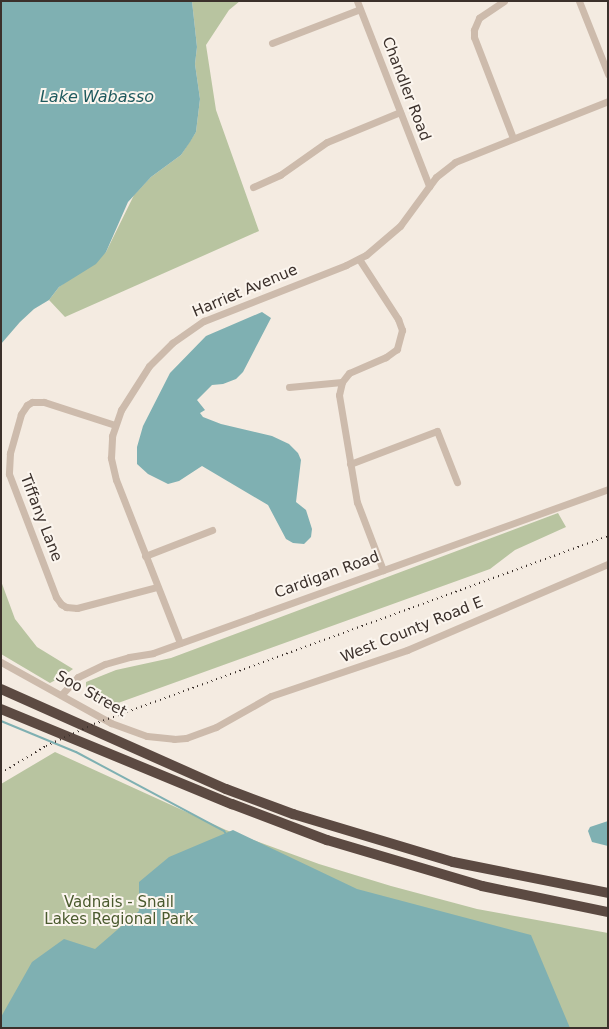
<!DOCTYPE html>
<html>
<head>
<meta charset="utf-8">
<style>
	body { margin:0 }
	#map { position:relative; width:609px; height:1029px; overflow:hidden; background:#f4ebe1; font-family:"DejaVu Sans",sans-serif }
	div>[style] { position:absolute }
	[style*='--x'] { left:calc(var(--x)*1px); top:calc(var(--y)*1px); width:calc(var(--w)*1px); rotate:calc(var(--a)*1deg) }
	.green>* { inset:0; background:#b8c4a0 }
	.water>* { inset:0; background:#7fb0b2 }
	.stream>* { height:2px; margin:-1px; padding:0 1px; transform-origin:1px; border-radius:1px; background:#7fb0b2 }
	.minor>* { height:7px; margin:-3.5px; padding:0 3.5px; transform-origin:3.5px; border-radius:3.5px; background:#cdbbac }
	.highway>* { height:10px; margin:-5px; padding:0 5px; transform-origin:5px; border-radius:5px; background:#5c4a42 }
	.rail>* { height:2px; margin-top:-1px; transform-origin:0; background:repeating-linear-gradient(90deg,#3b302b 0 1px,transparent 0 5px) }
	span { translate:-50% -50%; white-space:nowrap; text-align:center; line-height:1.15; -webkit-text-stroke:4px #fbf5ee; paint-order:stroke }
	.street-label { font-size:15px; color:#3b302b }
	.park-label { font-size:15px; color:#4a5a2e }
	.water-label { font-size:16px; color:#1f5a5e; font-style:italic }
	.frame { position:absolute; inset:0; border:2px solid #3b302b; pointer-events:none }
</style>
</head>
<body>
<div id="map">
	<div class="green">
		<i style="clip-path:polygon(192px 1px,240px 1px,229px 10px,206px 45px,216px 110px,259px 231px,65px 317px,49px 300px,59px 287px,106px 252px,134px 195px,151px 177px,181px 155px,196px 132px,200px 99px,195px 64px,197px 47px)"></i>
		<i style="clip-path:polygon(558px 513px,566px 527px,515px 550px,490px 569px,107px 707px,86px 693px,86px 682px,116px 670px,171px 658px)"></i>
		<i style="clip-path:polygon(1px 581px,15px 619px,37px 647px,73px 669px,63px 676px,50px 683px,1px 654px)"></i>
		<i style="clip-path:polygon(55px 752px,226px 830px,319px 864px,391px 886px,477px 909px,608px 933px,608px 1028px,1px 1028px,1px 784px)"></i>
	</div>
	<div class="water">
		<i style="clip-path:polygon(1px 1px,192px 1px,197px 47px,195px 64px,200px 99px,196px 132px,190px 142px,181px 155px,151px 177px,128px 202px,106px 252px,96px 264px,59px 287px,49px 300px,34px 309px,20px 322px,1px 344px)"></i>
		<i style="clip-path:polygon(262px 312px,271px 318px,243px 372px,236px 379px,223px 384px,212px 385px,197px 400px,205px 410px,200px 413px,203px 417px,221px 424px,272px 436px,289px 444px,298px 453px,301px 460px,296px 502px,306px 510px,312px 529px,311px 537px,304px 544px,293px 543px,286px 539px,268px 505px,202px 466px,179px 481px,168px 484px,148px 474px,137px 464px,137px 447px,143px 426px,170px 373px,206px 336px)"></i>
		<i style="clip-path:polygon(608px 821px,608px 846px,592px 842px,588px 831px,590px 827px)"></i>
		<i style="clip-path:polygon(233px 830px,357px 889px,531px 935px,570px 1028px,1px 1028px,1px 1017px,32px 962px,64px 939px,95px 949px,139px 911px,139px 882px,169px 857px)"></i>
	</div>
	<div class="stream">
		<i style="--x:1;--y:721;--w:81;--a:22.5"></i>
		<i style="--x:76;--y:752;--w:168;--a:28.1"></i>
		<i style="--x:224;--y:831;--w:4;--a:56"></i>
	</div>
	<div class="minor">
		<i style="--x:357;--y:1;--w:199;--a:68.7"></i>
		<i style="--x:504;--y:1;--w:30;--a:146"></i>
		<i style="--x:479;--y:18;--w:13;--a:113"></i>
		<i style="--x:474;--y:30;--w:7;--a:90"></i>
		<i style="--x:474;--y:37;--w:108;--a:68.9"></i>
		<i style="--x:579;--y:1;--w:79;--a:68.3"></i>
		<i style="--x:272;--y:43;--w:94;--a:-21.1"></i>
		<i style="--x:253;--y:187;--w:30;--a:-24"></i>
		<i style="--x:280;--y:175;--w:57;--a:-35.1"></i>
		<i style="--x:327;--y:142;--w:79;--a:-22.3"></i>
		<i style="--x:359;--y:259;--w:72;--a:57"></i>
		<i style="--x:398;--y:319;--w:12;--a:70"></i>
		<i style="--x:402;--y:330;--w:20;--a:105"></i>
		<i style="--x:397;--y:349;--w:14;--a:144"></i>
		<i style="--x:386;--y:357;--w:40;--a:156.6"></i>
		<i style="--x:349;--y:373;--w:11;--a:128"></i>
		<i style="--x:342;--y:382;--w:13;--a:103"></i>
		<i style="--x:339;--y:395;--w:109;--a:80.5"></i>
		<i style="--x:357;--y:502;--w:73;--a:69.1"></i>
		<i style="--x:289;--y:387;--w:53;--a:-5.4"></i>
		<i style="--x:115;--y:425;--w:75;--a:-162.1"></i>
		<i style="--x:44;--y:402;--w:12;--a:180"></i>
		<i style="--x:32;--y:402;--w:6;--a:149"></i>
		<i style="--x:27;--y:405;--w:11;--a:124"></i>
		<i style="--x:21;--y:414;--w:41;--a:105.8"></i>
		<i style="--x:10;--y:453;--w:21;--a:93"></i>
		<i style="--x:9;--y:474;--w:132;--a:69.1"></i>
		<i style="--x:56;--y:597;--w:9;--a:54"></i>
		<i style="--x:61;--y:604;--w:6;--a:31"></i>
		<i style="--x:66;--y:607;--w:11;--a:5"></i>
		<i style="--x:77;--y:608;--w:83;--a:-14.7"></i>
		<i style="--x:350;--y:464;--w:93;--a:-20.8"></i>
		<i style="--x:437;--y:431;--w:55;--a:68.6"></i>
		<i style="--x:145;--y:556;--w:72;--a:-21.2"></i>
		<i style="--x:180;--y:643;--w:175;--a:-111.4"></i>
		<i style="--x:116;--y:480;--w:23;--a:-103"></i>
		<i style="--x:111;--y:458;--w:22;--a:-87"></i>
		<i style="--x:112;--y:436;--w:28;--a:-71"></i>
		<i style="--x:121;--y:410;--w:52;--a:-57.5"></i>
		<i style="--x:149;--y:366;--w:33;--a:-45"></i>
		<i style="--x:172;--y:343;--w:39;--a:-35"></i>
		<i style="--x:204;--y:321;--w:153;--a:-21.5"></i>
		<i style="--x:346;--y:265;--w:22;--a:-27"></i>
		<i style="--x:366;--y:255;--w:45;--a:-40.5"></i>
		<i style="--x:400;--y:226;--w:61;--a:-53.7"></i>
		<i style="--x:436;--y:177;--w:24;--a:-38"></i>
		<i style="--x:455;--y:162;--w:165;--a:-21.7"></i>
		<i style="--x:1;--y:662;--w:126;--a:29"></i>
		<i style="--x:111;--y:723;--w:38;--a:20"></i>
		<i style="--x:147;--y:736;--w:27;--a:6"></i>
		<i style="--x:174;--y:739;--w:12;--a:-5"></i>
		<i style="--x:186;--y:738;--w:32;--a:-20"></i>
		<i style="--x:216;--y:727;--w:63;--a:-29.4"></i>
		<i style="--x:271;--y:696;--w:144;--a:-18.7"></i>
		<i style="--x:407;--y:650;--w:219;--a:-23.2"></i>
		<i style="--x:62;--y:694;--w:23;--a:-47"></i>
		<i style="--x:78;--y:677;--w:30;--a:-26"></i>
		<i style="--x:105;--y:664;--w:25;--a:-16"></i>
		<i style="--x:129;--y:657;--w:24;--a:-9"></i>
		<i style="--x:153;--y:653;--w:484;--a:-19.8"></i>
	</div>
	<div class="highway">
		<i style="--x:1;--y:689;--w:246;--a:24"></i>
		<i style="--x:226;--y:789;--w:72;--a:20.5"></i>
		<i style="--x:293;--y:814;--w:167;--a:16.7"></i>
		<i style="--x:453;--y:862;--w:158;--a:11.3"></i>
		<i style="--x:1;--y:709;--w:250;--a:22.4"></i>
		<i style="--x:232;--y:804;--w:102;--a:20.8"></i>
		<i style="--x:327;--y:840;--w:162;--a:16.5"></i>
		<i style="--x:482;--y:886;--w:129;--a:11.7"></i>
	</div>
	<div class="rail">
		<i style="--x:1;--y:773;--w:52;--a:-31"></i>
		<i style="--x:46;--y:746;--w:53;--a:-24.6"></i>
		<i style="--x:94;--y:724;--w:547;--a:-20.09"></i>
	</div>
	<div class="street-label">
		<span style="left:406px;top:89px;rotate:69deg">Chandler Road</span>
		<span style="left:245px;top:291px;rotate:-23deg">Harriet Avenue</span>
		<span style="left:41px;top:518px;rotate:69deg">Tiffany Lane</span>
		<span style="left:327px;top:575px;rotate:-20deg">Cardigan Road</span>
		<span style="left:412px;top:630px;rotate:-22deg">West County Road E</span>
		<span style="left:91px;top:694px;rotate:29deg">Soo Street</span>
	</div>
	<div class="park-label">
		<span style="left:119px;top:911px">Vadnais - Snail<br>Lakes Regional Park</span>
	</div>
	<div class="water-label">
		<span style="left:97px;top:97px">Lake Wabasso</span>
	</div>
	<div class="frame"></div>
</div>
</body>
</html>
